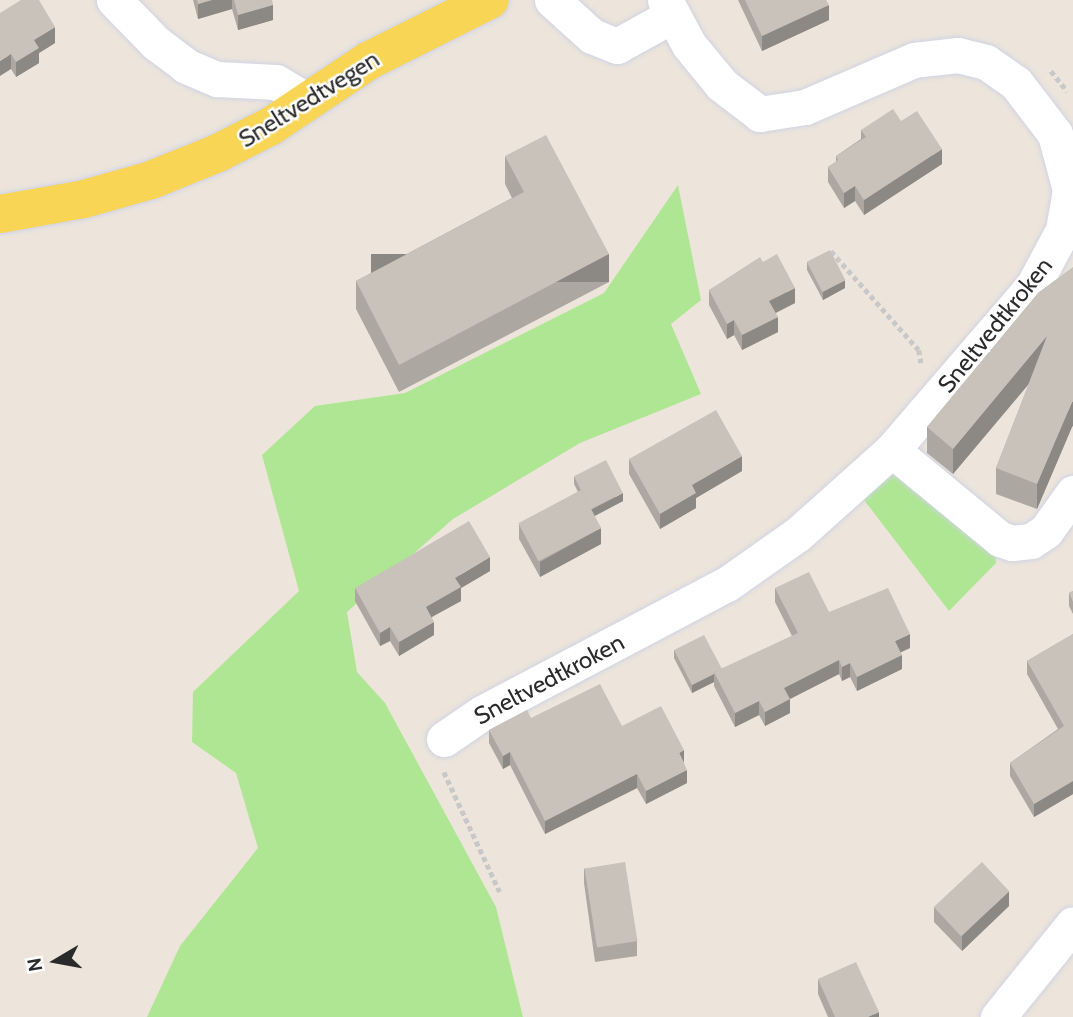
<!DOCTYPE html>
<html>
<head>
<meta charset="utf-8">
<style>
	body { margin:0 }
	#map { position:relative; width:1073px; height:1017px; overflow:hidden; background:#ede5db; font-family:Cabin,sans-serif }
	div>[style] { position:absolute }
	[style*='--x'] { left:calc(var(--x)*1px); top:calc(var(--y)*1px); width:calc(var(--w)*1px); rotate:calc(var(--a)*1deg) }
	.green>* { inset:0; background:#afe694 }
	.path>* { height:4.5px; margin-top:-2.25px; transform-origin:0; background:repeating-linear-gradient(90deg,#c8c8c8 0 5px,transparent 0 8.5px) }
	.roads { filter:drop-shadow(0 0 2px #d0d3e4) drop-shadow(0 0 2px #d0d3e4) }
	.minor>* { height:35px; margin:-17.5px; padding:0 17.5px; transform-origin:17.5px; border-radius:17.5px; background:#fff }
	.major>* { height:38px; margin:-19px; padding:0 19px; transform-origin:19px; border-radius:19px; background:#f8d555 }
	.wall>* { inset:0; background:#aca7a1 }
	.shaded-wall>* { inset:0; background:#8c8883; transform-origin:0 0 }
	.building>* { inset:0; background:#c8c2bb; transform-origin:0 0 }
	span { translate:-50% -50%; white-space:nowrap; text-align:center; line-height:1.15; -webkit-text-stroke:5px #fff; paint-order:stroke }
	.street-label { font-size:24px; color:#2a2a2a }
	.north { position:absolute; left:21px; top:926px; width:70px; height:70px; -webkit-text-stroke:5px #fff; paint-order:stroke; rotate:260deg; font-size:19px; font-weight:700; line-height:28px; text-align:center; color:#2a2a2a }
	.north::after { content:''; display:block; margin:auto; width:24px; height:32px; background:#2a2a2a; clip-path:polygon(50% 0,100% 100%,50% 72%,0 100%) }
</style>
</head>
<body>
<div id="map">
	<div class="green">
		<i style="clip-path:polygon(678px 185px,701px 300px,671px 324px,701px 394px,580px 443px,453px 519px,347px 612px,357px 672px,385px 703px,496px 907px,523px 1017px,147px 1017px,180px 946px,258px 848px,236px 773px,192px 742px,193px 692px,299px 591px,262px 455px,315px 406px,405px 393px,604px 293px)"></i>
		<i style="clip-path:polygon(890px 444px,992px 517px,996px 563px,949px 611px,851px 483px)"></i>
	</div>
	<div class="path">
		<i style="--x:1051;--y:71;--w:26;--a:51"></i>
		<i style="--x:831;--y:251;--w:132;--a:48.4"></i>
		<i style="--x:919;--y:350;--w:13;--a:81"></i>
		<i style="--x:444;--y:772;--w:132;--a:65"></i>
	</div>
	<div class="roads">
		<div class="minor">
			<i style="--x:114;--y:0;--w:60;--a:45.7"></i>
			<i style="--x:156;--y:43;--w:38;--a:37"></i>
			<i style="--x:186;--y:66;--w:34;--a:23"></i>
			<i style="--x:217;--y:79;--w:59;--a:2.9"></i>
			<i style="--x:276;--y:82;--w:37;--a:31"></i>
			<i style="--x:552;--y:0;--w:54;--a:42"></i>
			<i style="--x:592;--y:36;--w:27;--a:22"></i>
			<i style="--x:617;--y:46;--w:62;--a:-29.1"></i>
			<i style="--x:892;--y:450;--w:140;--a:39.5"></i>
			<i style="--x:1000;--y:539;--w:13;--a:18"></i>
			<i style="--x:1012;--y:543;--w:19;--a:-6"></i>
			<i style="--x:1031;--y:541;--w:18;--a:-34"></i>
			<i style="--x:1046;--y:531;--w:47;--a:-54.6"></i>
			<i style="--x:444;--y:739;--w:46;--a:-34.4"></i>
			<i style="--x:482;--y:713;--w:277;--a:-27.8"></i>
			<i style="--x:727;--y:584;--w:87;--a:-35.2"></i>
			<i style="--x:798;--y:534;--w:126;--a:-41.8"></i>
			<i style="--x:892;--y:450;--w:216;--a:-49.3"></i>
			<i style="--x:1033;--y:286;--w:64;--a:-61.8"></i>
			<i style="--x:1063;--y:230;--w:41;--a:-80.1"></i>
			<i style="--x:1070;--y:190;--w:58;--a:-105"></i>
			<i style="--x:1055;--y:134;--w:64;--a:-127.4"></i>
			<i style="--x:1016;--y:83;--w:37;--a:-145"></i>
			<i style="--x:986;--y:62;--w:29;--a:-166"></i>
			<i style="--x:958;--y:55;--w:44;--a:173.5"></i>
			<i style="--x:914;--y:60;--w:119;--a:156.7"></i>
			<i style="--x:805;--y:107;--w:46;--a:171.2"></i>
			<i style="--x:760;--y:114;--w:48;--a:-142.7"></i>
			<i style="--x:722;--y:85;--w:52;--a:-129.5"></i>
			<i style="--x:689;--y:45;--w:51;--a:-118.1"></i>
			<i style="--x:998;--y:1017;--w:119;--a:-51.1"></i>
		</div>
		<div class="major">
			<i style="--x:0;--y:214;--w:85;--a:-10.1"></i>
			<i style="--x:84;--y:199;--w:70;--a:-15.8"></i>
			<i style="--x:151;--y:180;--w:72;--a:-21.9"></i>
			<i style="--x:218;--y:153;--w:59;--a:-27"></i>
			<i style="--x:271;--y:126;--w:117;--a:-33.8"></i>
			<i style="--x:368;--y:61;--w:136;--a:-26.6"></i>
		</div>
	</div>
	<div class="wall">
		<i style="clip-path:polygon(193px 0,272px 0,273px 20px,238px 30px,232px 9px,198px 19px)"></i>
		<i style="clip-path:polygon(738px 0,826px 0,829px 20px,762px 51px)"></i>
		<i style="clip-path:polygon(0 13px,55px 43px,39px 53px,39px 63px,16px 77px,11px 69px)"></i>
		<i style="clip-path:polygon(901px 121px,942px 164px,864px 215px,855px 201px,844px 208px,828px 182px,828px 167px,836px 162px,836px 156px,861px 139px,861px 130px)"></i>
		<i style="clip-path:polygon(505px 156px,609px 282px,399px 392px,356px 309px,356px 281px,512px 198px,505px 184px)"></i>
		<i style="clip-path:polygon(763px 262px,795px 303px,776px 313px,778px 332px,742px 350px,734px 335px,727px 339px,709px 305px,709px 290px)"></i>
		<i style="clip-path:polygon(807px 262px,845px 288px,823px 300px,807px 270px)"></i>
		<i style="clip-path:polygon(1039px 292px,1072px 427px,1037px 509px,996px 494px,996px 468px,1029px 384px,953px 474px,927px 453px,927px 427px)"></i>
		<i style="clip-path:polygon(629px 459px,742px 471px,696px 498px,696px 508px,660px 529px,629px 474px)"></i>
		<i style="clip-path:polygon(574px 477px,623px 501px,594px 516px,601px 544px,540px 577px,519px 539px,519px 524px,578px 492px,574px 484px)"></i>
		<i style="clip-path:polygon(490px 571px,461px 588px,461px 601px,432px 617px,434px 635px,399px 656px,390px 641px,380px 646px,355px 601px,355px 588px)"></i>
		<i style="clip-path:polygon(775px 588px,910px 648px,901px 652px,902px 669px,857px 691px,850px 677px,842px 681px,839px 674px,790px 699px,790px 713px,765px 726px,759px 715px,735px 727px,714px 686px,714px 682px,692px 693px,674px 658px,674px 650px,722px 669px,792px 636px,775px 602px)"></i>
		<i style="clip-path:polygon(1073px 591px,1073px 614px,1069px 606px,1069px 593px)"></i>
		<i style="clip-path:polygon(1073px 634px,1073px 794px,1034px 817px,1010px 776px,1010px 763px,1058px 729px,1027px 674px,1027px 661px)"></i>
		<i style="clip-path:polygon(531px 718px,622px 726px,684px 763px,687px 783px,646px 804px,637px 788px,545px 834px,510px 765px,503px 769px,489px 743px,489px 730px)"></i>
		<i style="clip-path:polygon(584px 868px,637px 941px,637px 956px,595px 962px,584px 883px)"></i>
		<i style="clip-path:polygon(1009px 906px,962px 951px,934px 922px,934px 907px)"></i>
		<i style="clip-path:polygon(818px 979px,879px 1017px,828px 1017px,818px 994px)"></i>
	</div>
	<div class="shaded-wall">
		<i style="clip-path:polygon(212px 0,232px 0,232px 9px,198px 19px,198px 4px)"></i>
		<i style="clip-path:polygon(273px 5px,273px 20px,238px 30px,238px 15px)"></i>
		<i style="clip-path:polygon(829px 5px,829px 20px,762px 51px,762px 36px)"></i>
		<i style="clip-path:polygon(55px 27px,55px 43px,39px 53px,39px 63px,16px 77px,16px 62px,34px 40px)"></i>
		<i style="clip-path:polygon(11px 54px,11px 69px,0 76px,0 61px)"></i>
		<i style="clip-path:polygon(942px 149px,942px 164px,864px 215px,864px 200px)"></i>
		<i style="clip-path:polygon(855px 186px,855px 201px,844px 208px,844px 193px)"></i>
		<i style="left:609px;top:254px;width:28px;height:238px;rotate:90deg"></i>
		<i style="clip-path:polygon(845px 280px,845px 288px,823px 300px,823px 292px)"></i>
		<i style="clip-path:polygon(795px 288px,795px 303px,769px 316px,769px 301px)"></i>
		<i style="clip-path:polygon(778px 317px,778px 332px,742px 350px,742px 335px)"></i>
		<i style="clip-path:polygon(734px 320px,734px 335px,727px 339px,727px 324px)"></i>
		<i style="clip-path:polygon(1047px 336px,1047px 362px,953px 474px,953px 449px)"></i>
		<i style="clip-path:polygon(1073px 401px,1073px 426px,1072px 427px,1037px 509px,1037px 484px,1072px 402px)"></i>
		<i style="clip-path:polygon(742px 456px,742px 471px,696px 498px,696px 508px,660px 529px,660px 514px,692px 485px)"></i>
		<i style="clip-path:polygon(623px 493px,623px 501px,591px 518px,591px 510px)"></i>
		<i style="clip-path:polygon(601px 528px,601px 544px,540px 577px,540px 562px)"></i>
		<i style="clip-path:polygon(490px 557px,490px 571px,461px 588px,461px 601px,426px 620px,426px 607px,455px 578px)"></i>
		<i style="clip-path:polygon(434px 622px,434px 635px,399px 656px,399px 642px)"></i>
		<i style="clip-path:polygon(390px 627px,390px 641px,380px 646px,380px 633px)"></i>
		<i style="clip-path:polygon(910px 634px,910px 648px,895px 655px,895px 641px)"></i>
		<i style="clip-path:polygon(902px 655px,902px 669px,857px 691px,857px 677px)"></i>
		<i style="clip-path:polygon(839px 660px,839px 674px,784px 702px,784px 688px)"></i>
		<i style="clip-path:polygon(850px 663px,850px 677px,842px 681px,842px 667px)"></i>
		<i style="clip-path:polygon(714px 674px,714px 682px,692px 693px,692px 685px)"></i>
		<i style="clip-path:polygon(790px 699px,790px 713px,765px 726px,765px 712px)"></i>
		<i style="clip-path:polygon(759px 701px,759px 715px,735px 727px,735px 713px)"></i>
		<i style="clip-path:polygon(684px 750px,684px 763px,679px 753px)"></i>
		<i style="clip-path:polygon(510px 752px,510px 765px,503px 769px,503px 756px)"></i>
		<i style="clip-path:polygon(687px 770px,687px 783px,646px 804px,646px 791px)"></i>
		<i style="clip-path:polygon(637px 774px,637px 788px,545px 834px,545px 821px)"></i>
		<i style="clip-path:polygon(1073px 781px,1073px 794px,1034px 817px,1034px 804px)"></i>
		<i style="clip-path:polygon(1009px 891px,1009px 906px,962px 951px,962px 936px)"></i>
		<i style="clip-path:polygon(879px 1012px,879px 1017px,868px 1017px)"></i>
	</div>
	<div class="building">
		<i style="clip-path:polygon(21px 0,39px 0,55px 27px,34px 40px,39px 48px,16px 62px,11px 54px,0 61px,0 13px)"></i>
		<i style="clip-path:polygon(197px 0,212px 0,198px 4px)"></i>
		<i style="clip-path:polygon(234px 0,272px 0,273px 5px,238px 15px)"></i>
		<i style="clip-path:polygon(745px 0,826px 0,829px 5px,762px 36px)"></i>
		<i style="clip-path:polygon(893px 109px,901px 121px,917px 111px,942px 149px,864px 200px,855px 186px,844px 193px,828px 167px,838px 160px,836px 156px,866px 137px,861px 130px)"></i>
		<i style="clip-path:polygon(546px 135px,609px 254px,399px 365px,356px 281px,524px 192px,505px 156px)"></i>
		<i style="left:830px;top:250px;width:34px;height:26px;rotate:63deg"></i>
		<i style="clip-path:polygon(777px 254px,795px 288px,769px 301px,778px 317px,742px 335px,734px 320px,727px 324px,709px 290px,760px 257px,763px 262px)"></i>
		<i style="clip-path:polygon(1073px 267px,1073px 401px,1072px 402px,1037px 484px,996px 468px,1047px 336px,953px 449px,927px 427px,1039px 292px)"></i>
		<i style="clip-path:polygon(716px 410px,742px 456px,692px 485px,696px 493px,660px 514px,629px 459px)"></i>
		<i style="left:606px;top:460px;width:37px;height:36px;rotate:63deg"></i>
		<i style="left:581px;top:490px;width:43px;height:71px;rotate:62deg"></i>
		<i style="clip-path:polygon(469px 521px,490px 557px,455px 578px,461px 587px,426px 607px,434px 622px,399px 642px,390px 627px,380px 633px,355px 588px)"></i>
		<i style="clip-path:polygon(809px 572px,829px 612px,888px 588px,910px 634px,895px 641px,902px 655px,857px 677px,850px 663px,842px 667px,839px 660px,784px 688px,790px 699px,765px 712px,759px 701px,735px 713px,714px 672px,798px 633px,775px 588px)"></i>
		<i style="clip-path:polygon(1073px 591px,1073px 602px,1069px 593px)"></i>
		<i style="clip-path:polygon(1073px 634px,1073px 781px,1034px 804px,1010px 763px,1064px 726px,1027px 661px)"></i>
		<i style="clip-path:polygon(704px 635px,722px 669px,714px 672px,714px 674px,692px 685px,674px 650px)"></i>
		<i style="clip-path:polygon(600px 684px,622px 726px,661px 706px,684px 750px,679px 753px,687px 770px,646px 791px,637px 774px,545px 821px,510px 752px,503px 756px,489px 730px,527px 710px,531px 718px)"></i>
		<i style="left:625px;top:862px;width:80px;height:41px;rotate:81deg"></i>
		<i style="left:982px;top:862px;width:40px;height:66px;rotate:47deg"></i>
		<i style="clip-path:polygon(856px 962px,879px 1012px,868px 1017px,835px 1017px,818px 979px)"></i>
	</div>
	<div class="street-label">
		<span style="left:309px;top:99px;rotate:-32deg">Sneltvedtvegen</span>
		<span style="left:995px;top:325px;rotate:-51deg">Sneltvedtkroken</span>
		<span style="left:549px;top:679px;rotate:-28deg">Sneltvedtkroken</span>
	</div>
	<div class="north">N</div>
</div>
</body>
</html>
